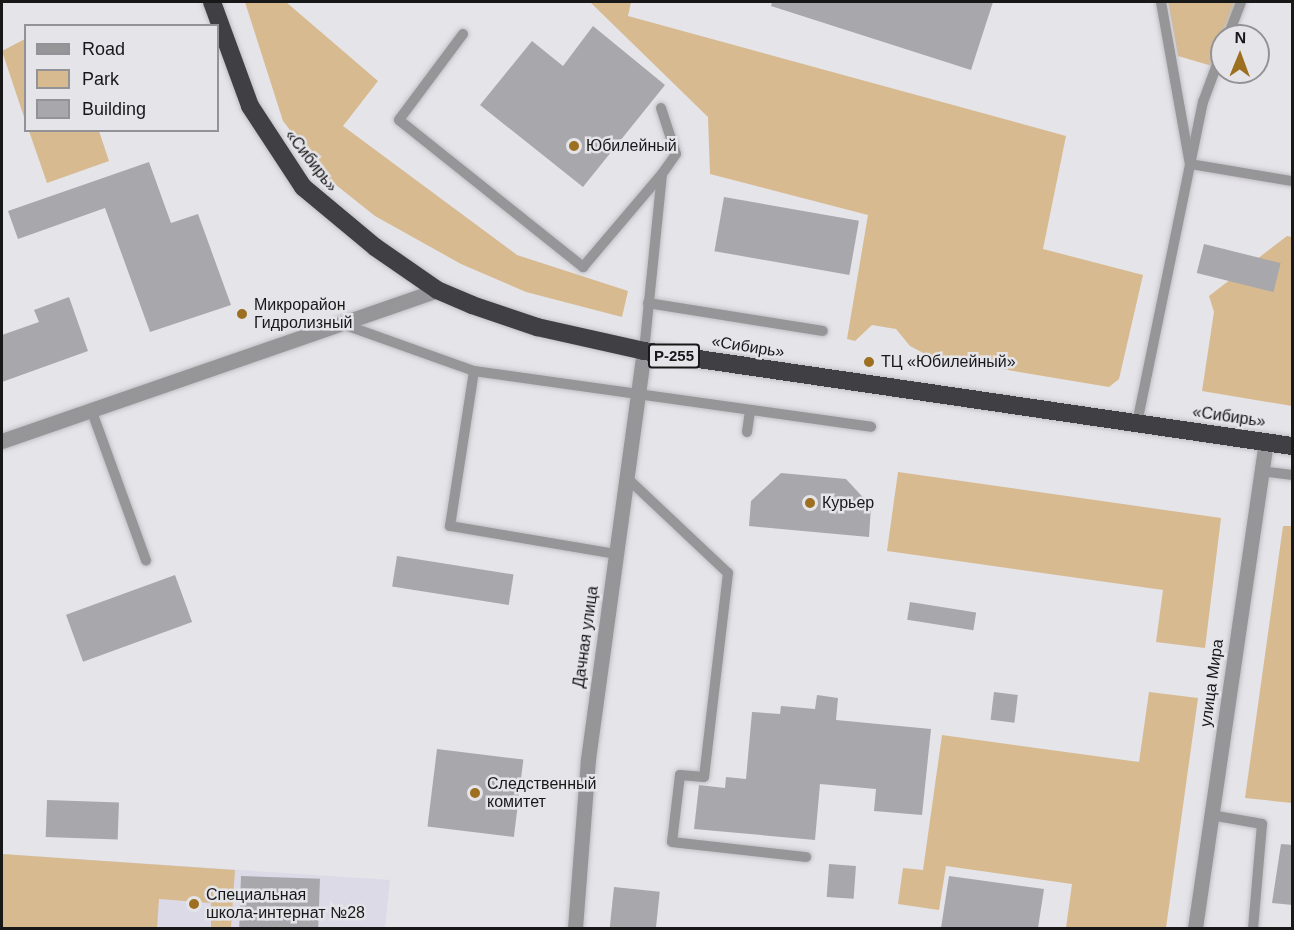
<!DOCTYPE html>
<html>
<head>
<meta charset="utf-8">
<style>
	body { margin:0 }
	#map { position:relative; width:1294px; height:930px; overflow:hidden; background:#e5e4e9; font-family:Helvetica,sans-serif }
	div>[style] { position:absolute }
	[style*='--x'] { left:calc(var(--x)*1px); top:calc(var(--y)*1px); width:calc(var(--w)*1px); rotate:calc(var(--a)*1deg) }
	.built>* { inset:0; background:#dcdae7 }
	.green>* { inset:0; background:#d7ba90 }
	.building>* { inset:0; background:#a8a7ac; transform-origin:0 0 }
	.roads { filter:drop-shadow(0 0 2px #c0bfc4) drop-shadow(0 0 2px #c0bfc4) }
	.lane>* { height:10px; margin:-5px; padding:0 5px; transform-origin:5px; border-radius:5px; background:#969698 }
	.street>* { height:15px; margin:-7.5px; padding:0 7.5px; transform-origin:7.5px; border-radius:7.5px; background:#969698 }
	.highway>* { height:18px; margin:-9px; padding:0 9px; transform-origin:9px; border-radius:9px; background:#403f43 }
	.dots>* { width:16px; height:16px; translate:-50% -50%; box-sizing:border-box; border:3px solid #e5e4e9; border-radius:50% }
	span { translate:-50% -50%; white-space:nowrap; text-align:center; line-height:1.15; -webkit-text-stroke:5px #e5e4e9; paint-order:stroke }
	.shield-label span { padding:2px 4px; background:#e5e4e9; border:2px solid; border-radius:4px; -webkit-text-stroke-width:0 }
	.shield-label { font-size:15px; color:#181819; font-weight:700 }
	.poi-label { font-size:16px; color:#181819 }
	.left { translate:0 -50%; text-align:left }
	.street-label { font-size:16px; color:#181819 }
	.frame { position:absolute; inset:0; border:3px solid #181819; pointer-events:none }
	.legend { position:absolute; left:24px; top:24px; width:195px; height:108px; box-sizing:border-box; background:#e5e4e9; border:2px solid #939296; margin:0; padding:8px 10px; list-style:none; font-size:18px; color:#181819 }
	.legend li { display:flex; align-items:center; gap:12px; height:30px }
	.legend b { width:30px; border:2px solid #939296 }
	.north { position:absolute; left:1210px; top:24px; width:60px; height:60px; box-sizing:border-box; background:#e5e4e9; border:2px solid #939296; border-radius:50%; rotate:1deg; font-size:16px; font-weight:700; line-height:24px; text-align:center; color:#181819 }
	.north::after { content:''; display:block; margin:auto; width:21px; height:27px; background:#9d6f20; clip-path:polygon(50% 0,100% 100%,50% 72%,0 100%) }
</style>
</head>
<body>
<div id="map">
	<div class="built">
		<i style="clip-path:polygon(2px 854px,390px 880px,385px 928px,2px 928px)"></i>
	</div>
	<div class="green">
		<i style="clip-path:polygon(245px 2px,286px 2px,378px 81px,343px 126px,517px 255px,628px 291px,622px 317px,526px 292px,461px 264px,375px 216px,326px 177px,283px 121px)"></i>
		<i style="clip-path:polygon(590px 2px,631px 2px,628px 16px,1066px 136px,1043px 249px,1143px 275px,1119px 379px,1109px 387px,960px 362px,927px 355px,910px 346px,896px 329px,872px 325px,855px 341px,847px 339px,868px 215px,710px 174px,708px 117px)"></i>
		<i style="clip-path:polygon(1168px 2px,1240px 2px,1212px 66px,1178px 56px)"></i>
		<i style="clip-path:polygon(25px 39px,26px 39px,25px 120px,2px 51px)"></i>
		<i style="clip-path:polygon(29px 131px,99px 131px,109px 161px,47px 183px)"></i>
		<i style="clip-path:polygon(1287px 236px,1292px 237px,1292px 406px,1202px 391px,1214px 312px,1209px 296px)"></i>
		<i style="clip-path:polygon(898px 472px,1221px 518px,1205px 648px,1156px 642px,1163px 590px,887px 551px)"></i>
		<i style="clip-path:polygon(1283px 526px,1292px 526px,1292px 803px,1245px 798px)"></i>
		<i style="clip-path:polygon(1149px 692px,1198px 698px,1166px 928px,1066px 928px,1072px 884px,946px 866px,939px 910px,898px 904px,903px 868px,923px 870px,942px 735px,1139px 762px)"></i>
		<i style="clip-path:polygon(2px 854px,235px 870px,231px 928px,211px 928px,211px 903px,159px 899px,157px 928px,2px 928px)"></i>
	</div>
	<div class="building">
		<i style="clip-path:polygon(772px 2px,993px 2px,971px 70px,771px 6px)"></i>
		<i style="clip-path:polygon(593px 26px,665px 85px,583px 187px,480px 105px,532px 41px,563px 66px)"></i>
		<i style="clip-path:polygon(149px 162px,171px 223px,198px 214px,231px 305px,150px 332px,105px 208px,18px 239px,8px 211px)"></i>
		<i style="left:724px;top:197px;width:137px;height:55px;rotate:10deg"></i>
		<i style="left:1204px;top:244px;width:79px;height:30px;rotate:14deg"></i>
		<i style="clip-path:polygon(69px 297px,88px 351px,2px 382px,2px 335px,39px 322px,34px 310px)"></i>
		<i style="clip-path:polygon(781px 473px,846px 479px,871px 506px,869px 537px,749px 526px,751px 501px)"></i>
		<i style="left:397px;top:556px;width:118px;height:31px;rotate:9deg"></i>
		<i style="left:175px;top:575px;width:50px;height:116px;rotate:70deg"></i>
		<i style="left:910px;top:602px;width:67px;height:18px;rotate:9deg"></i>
		<i style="left:994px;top:692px;width:24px;height:28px;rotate:7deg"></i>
		<i style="clip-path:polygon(817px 695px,838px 698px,836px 720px,931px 729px,922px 815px,874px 811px,876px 789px,820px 784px,815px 840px,694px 829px,699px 785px,725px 788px,726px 777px,746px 779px,752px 712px,780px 714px,781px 706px,815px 709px)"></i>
		<i style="left:437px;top:749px;width:87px;height:78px;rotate:7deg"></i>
		<i style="left:47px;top:800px;width:72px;height:37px;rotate:2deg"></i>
		<i style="clip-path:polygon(1281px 844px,1293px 845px,1293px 905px,1272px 903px)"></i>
		<i style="left:829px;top:864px;width:27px;height:33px;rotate:4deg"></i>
		<i style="left:241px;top:876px;width:79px;height:52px;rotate:2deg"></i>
		<i style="clip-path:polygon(949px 876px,1044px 889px,1038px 928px,941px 928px)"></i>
		<i style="left:614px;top:887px;width:46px;height:41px;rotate:6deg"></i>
	</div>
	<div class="roads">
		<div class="lane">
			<i style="--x:1161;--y:2;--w:165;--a:79.9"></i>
			<i style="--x:1190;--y:164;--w:103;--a:9.5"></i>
			<i style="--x:463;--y:34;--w:107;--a:126.7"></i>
			<i style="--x:399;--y:120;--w:236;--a:38.6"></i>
			<i style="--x:583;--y:267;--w:122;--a:-49.7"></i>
			<i style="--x:662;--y:174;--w:178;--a:95.8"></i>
			<i style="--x:1228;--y:36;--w:36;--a:-69"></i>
			<i style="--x:661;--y:108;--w:48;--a:71.9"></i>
			<i style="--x:676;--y:154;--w:24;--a:125"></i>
			<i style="--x:648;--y:303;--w:177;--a:9.1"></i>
			<i style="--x:342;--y:324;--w:140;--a:19.6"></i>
			<i style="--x:474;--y:371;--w:157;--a:98.8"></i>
			<i style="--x:450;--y:526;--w:167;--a:9.6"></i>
			<i style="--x:474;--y:371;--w:401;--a:8"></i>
			<i style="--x:92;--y:412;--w:158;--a:70"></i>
			<i style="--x:1137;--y:423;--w:328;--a:-78.4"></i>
			<i style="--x:1203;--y:102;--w:54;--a:-69.6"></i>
			<i style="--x:747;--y:432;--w:21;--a:-82"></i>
			<i style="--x:1260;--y:471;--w:32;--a:7"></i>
			<i style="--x:626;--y:477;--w:140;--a:43.3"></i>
			<i style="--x:728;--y:573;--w:205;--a:96.7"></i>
			<i style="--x:704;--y:777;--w:24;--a:-175"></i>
			<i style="--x:680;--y:775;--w:67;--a:96.8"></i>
			<i style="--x:672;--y:842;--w:135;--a:6.4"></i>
			<i style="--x:1211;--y:815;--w:52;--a:10"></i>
			<i style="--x:1262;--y:824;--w:104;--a:94.9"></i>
		</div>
		<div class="street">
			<i style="--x:2;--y:441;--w:460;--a:-19.1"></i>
			<i style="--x:575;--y:928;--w:169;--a:-85.6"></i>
			<i style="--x:588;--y:759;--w:412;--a:-82.2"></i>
			<i style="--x:1195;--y:928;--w:491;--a:-81.7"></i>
		</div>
		<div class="highway">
			<i style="--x:212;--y:2;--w:111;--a:69.9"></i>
			<i style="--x:250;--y:106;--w:97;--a:56.8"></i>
			<i style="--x:303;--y:187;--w:94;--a:39.8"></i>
			<i style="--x:375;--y:247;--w:75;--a:34.7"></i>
			<i style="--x:437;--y:290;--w:38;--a:23"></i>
			<i style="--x:472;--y:305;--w:69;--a:18.7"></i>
			<i style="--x:537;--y:327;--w:110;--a:12.6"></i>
			<i style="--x:644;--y:351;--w:655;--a:8.34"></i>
		</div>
	</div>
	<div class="dots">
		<i style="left:574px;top:146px;background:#9d6f20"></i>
		<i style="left:242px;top:314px;background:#9d6f20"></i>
		<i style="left:869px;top:362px;background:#9d6f20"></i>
		<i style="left:810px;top:503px;background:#9d6f20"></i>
		<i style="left:475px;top:793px;background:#9d6f20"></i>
		<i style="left:194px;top:904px;background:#9d6f20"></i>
	</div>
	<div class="shield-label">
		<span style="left:674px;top:356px">Р-255</span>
	</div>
	<div class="poi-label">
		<span class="left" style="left:586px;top:146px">Юбилейный</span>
		<span class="left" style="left:254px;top:314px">Микрорайон<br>Гидролизный</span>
		<span class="left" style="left:881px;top:362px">ТЦ «Юбилейный»</span>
		<span class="left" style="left:822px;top:503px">Курьер</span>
		<span class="left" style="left:487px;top:793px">Следственный<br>комитет</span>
		<span class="left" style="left:206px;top:904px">Специальная<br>школа-интернат №28</span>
	</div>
	<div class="street-label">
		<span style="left:311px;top:161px;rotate:52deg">«Сибирь»</span>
		<span style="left:748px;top:347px;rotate:9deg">«Сибирь»</span>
		<span style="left:1229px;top:417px;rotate:8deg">«Сибирь»</span>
		<span style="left:586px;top:637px;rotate:-82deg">Дачная улица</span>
		<span style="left:1212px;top:683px;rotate:-82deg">улица Мира</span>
	</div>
	<div class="frame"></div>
	<ul class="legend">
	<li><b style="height:8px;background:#969698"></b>Road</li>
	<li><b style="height:16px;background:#d7ba90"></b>Park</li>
	<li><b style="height:16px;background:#a8a7ac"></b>Building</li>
	</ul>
	<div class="north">N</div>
</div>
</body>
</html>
